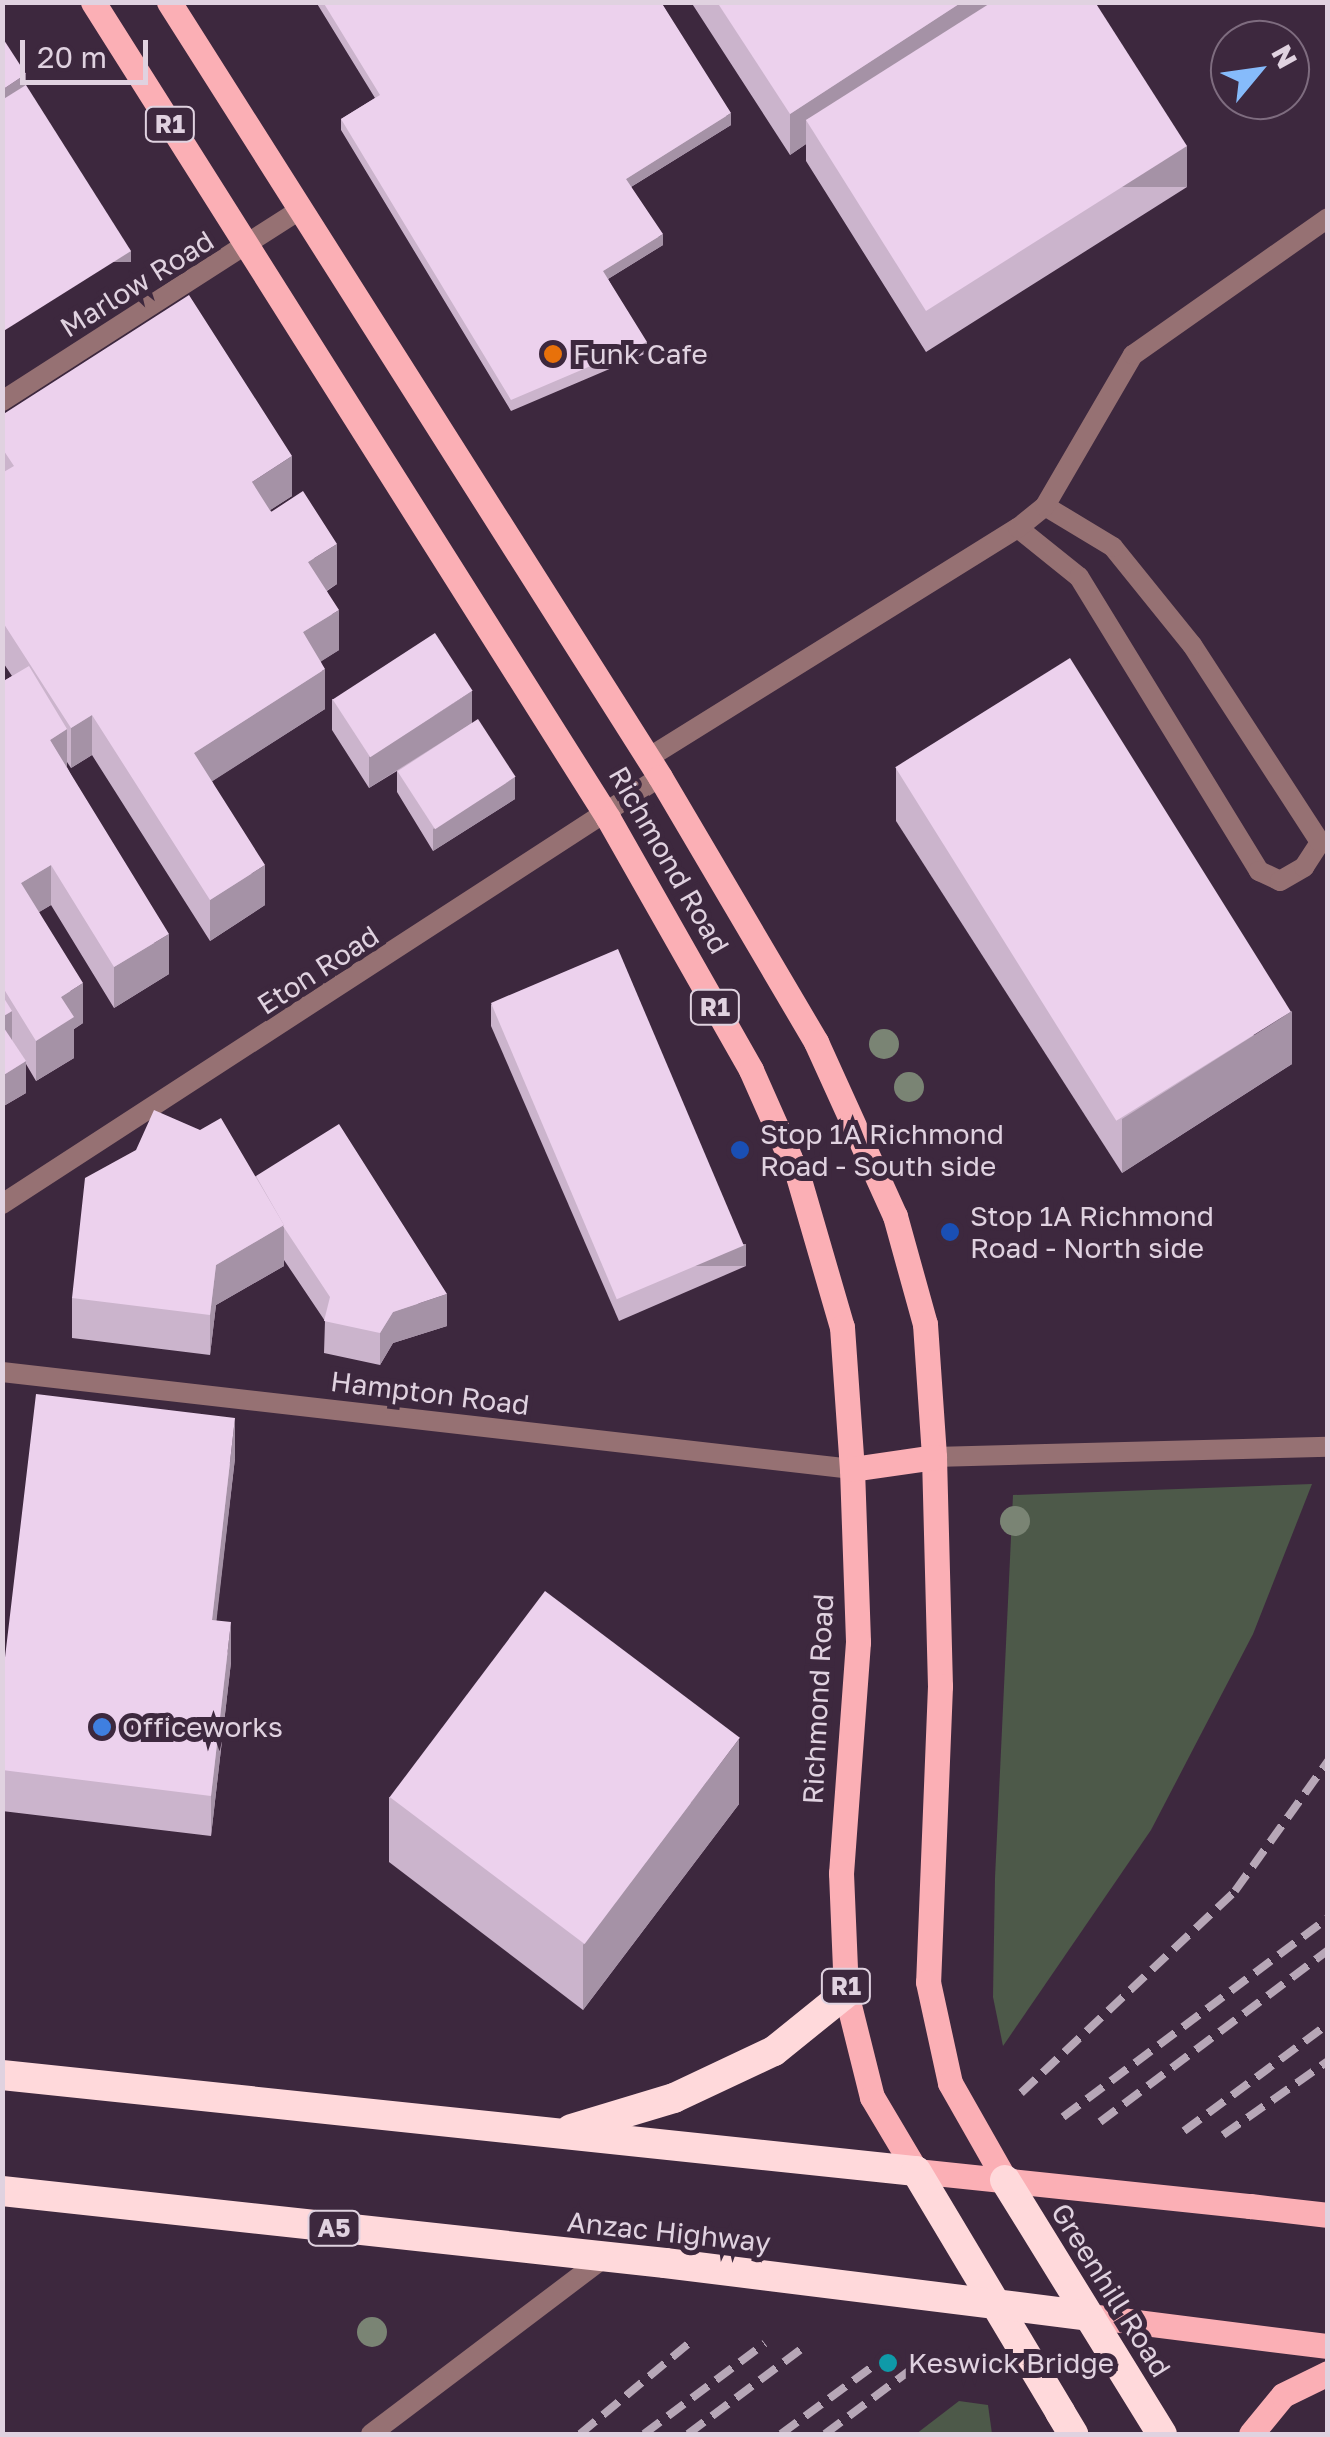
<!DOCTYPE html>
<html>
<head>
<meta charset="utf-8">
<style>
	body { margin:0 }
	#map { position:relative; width:1330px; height:2437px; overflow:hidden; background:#3d283e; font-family:"Golos Text",sans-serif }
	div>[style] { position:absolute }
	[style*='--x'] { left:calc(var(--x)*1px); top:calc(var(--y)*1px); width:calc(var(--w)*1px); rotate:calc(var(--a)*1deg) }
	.green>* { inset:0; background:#4d5949 }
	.lane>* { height:20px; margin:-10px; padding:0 10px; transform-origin:10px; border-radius:10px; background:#967173 }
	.street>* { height:20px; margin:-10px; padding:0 10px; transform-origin:10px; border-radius:10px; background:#967173 }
	.primary>* { height:25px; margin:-12.5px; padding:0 12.5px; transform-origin:12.5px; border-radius:12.5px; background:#fbafb5 }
	.highway>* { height:30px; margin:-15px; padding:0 15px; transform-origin:15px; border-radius:15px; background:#ffd9db }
	.rail>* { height:8px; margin-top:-4px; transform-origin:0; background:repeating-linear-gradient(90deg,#b7a7b7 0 20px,transparent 0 30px) }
	.primary-bridge>* { height:25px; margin:-12.5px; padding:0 12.5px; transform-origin:12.5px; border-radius:12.5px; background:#fbafb5 }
	.highway-bridge>* { height:30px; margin:-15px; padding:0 15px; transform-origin:15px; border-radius:15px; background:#ffd9db }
	.trees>* { width:30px; height:30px; margin:-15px; border-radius:50%; background:#7a8474 }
	.wall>* { inset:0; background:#cbb4cc }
	.shaded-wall>* { inset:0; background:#a592a6; transform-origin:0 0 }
	.building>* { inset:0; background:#ecd1ed; transform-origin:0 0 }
	.dots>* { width:28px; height:28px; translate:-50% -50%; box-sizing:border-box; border:5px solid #3d283e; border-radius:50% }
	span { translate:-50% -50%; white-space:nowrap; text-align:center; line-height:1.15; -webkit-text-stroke:10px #3d283e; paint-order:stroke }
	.shield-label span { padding:2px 8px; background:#3d283e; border:2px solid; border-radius:8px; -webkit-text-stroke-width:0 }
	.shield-label { font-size:25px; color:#e0d2e0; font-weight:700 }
	.street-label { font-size:28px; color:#e0d2e0 }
	.poi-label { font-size:28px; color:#e0d2e0 }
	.left { translate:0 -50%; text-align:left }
	.frame { position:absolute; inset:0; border:5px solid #e0d2e0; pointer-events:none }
	.north { position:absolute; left:1210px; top:20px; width:100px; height:100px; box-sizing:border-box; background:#3d283e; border:2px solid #7e6c7f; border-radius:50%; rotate:61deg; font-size:28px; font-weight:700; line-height:40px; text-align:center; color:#e0d2e0 }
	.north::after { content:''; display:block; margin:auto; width:35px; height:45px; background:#86bbfb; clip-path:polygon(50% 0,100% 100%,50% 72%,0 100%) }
	.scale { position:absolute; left:20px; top:40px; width:128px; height:45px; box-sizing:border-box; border:5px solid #e0d2e0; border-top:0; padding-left:12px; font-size:30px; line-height:35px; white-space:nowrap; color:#e0d2e0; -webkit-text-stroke:8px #3d283e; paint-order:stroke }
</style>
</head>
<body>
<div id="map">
	<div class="green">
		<i style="clip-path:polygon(1312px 1484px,1253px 1634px,1151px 1830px,1003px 2046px,993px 1997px,995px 1878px,1013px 1495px)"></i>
		<i style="clip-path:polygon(959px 2401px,988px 2405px,992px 2434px,916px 2434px)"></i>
	</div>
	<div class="lane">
		<i style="--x:1018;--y:528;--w:78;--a:38.8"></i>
		<i style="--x:1079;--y:577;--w:345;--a:58.5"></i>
		<i style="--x:1259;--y:871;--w:23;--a:25"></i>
		<i style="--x:1280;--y:881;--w:28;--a:-30"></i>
		<i style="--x:1304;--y:867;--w:30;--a:-57"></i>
		<i style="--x:1320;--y:842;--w:235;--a:-123"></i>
		<i style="--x:1192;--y:645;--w:126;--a:-128.9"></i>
		<i style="--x:1113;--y:547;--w:79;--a:-148.9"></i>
		<i style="--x:648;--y:758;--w:436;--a:-31.9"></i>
		<i style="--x:1018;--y:528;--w:35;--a:-39"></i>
		<i style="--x:1045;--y:506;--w:175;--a:-59.8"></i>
		<i style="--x:1133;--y:355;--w:238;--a:-35.1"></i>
		<i style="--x:934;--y:1457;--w:394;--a:-1.5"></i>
		<i style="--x:371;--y:2434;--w:293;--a:-37.1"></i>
	</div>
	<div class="street">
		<i style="--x:2;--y:401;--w:352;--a:-32.7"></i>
		<i style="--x:2;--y:1204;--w:784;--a:-32.98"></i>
		<i style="--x:2;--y:1372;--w:856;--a:6.51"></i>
	</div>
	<div class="primary">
		<i style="--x:93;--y:2;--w:965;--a:57.74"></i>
		<i style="--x:608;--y:818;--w:290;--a:60.4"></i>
		<i style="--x:751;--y:1070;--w:116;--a:66.1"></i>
		<i style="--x:798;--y:1176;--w:157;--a:73.8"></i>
		<i style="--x:842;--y:1327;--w:142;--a:86"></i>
		<i style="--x:852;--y:1469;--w:173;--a:88"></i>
		<i style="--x:858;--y:1642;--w:232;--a:94.2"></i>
		<i style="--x:841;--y:1873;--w:120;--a:87.6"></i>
		<i style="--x:846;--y:1993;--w:107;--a:76"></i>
		<i style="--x:872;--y:2097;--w:86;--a:59.3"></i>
		<i style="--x:169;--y:2;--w:917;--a:57.64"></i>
		<i style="--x:660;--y:777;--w:308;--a:59.5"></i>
		<i style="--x:816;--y:1042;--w:191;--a:65.6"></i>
		<i style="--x:895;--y:1216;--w:112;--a:74.5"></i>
		<i style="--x:925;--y:1324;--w:133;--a:86.1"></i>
		<i style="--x:934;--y:1457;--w:229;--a:88.5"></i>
		<i style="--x:940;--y:1686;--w:296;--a:92.3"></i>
		<i style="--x:928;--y:1982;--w:103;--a:77.7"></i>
		<i style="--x:852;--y:1469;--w:83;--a:-8.3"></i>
		<i style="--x:1250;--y:2206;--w:79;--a:6.6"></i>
		<i style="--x:1089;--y:2316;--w:241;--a:7.2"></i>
		<i style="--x:1251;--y:2434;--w:50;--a:-50.6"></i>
		<i style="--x:1283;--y:2395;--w:50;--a:-26.1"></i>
	</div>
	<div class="highway">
		<i style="--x:2;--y:2075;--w:919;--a:6"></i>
		<i style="--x:571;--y:2129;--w:108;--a:-16.8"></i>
		<i style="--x:674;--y:2098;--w:110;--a:-25.2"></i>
		<i style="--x:774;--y:2051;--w:92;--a:-38.9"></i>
		<i style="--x:2;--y:2191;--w:667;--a:6.2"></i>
		<i style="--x:1089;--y:2316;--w:139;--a:58.3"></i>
		<i style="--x:1060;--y:2412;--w:26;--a:59"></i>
	</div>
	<div class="rail">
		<i style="--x:1021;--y:2093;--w:294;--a:-43.3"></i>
		<i style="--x:1235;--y:1891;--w:160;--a:-54.4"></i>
		<i style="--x:1063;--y:2117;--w:331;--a:-36.9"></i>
		<i style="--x:1100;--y:2122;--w:286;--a:-37"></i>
		<i style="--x:1184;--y:2131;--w:179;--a:-36.6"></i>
		<i style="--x:1223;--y:2135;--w:128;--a:-35.2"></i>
		<i style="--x:580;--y:2434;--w:148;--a:-39.8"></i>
		<i style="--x:644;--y:2434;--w:151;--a:-36.9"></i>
		<i style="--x:688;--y:2434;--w:145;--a:-36.9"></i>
		<i style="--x:781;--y:2434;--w:118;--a:-36.4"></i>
		<i style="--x:825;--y:2434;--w:115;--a:-36.9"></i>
	</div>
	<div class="primary-bridge">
		<i style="--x:950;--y:2083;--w:112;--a:60.4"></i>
		<i style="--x:916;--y:2171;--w:336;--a:6"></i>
	</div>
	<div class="highway-bridge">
		<i style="--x:916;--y:2171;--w:281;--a:59.1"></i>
		<i style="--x:1005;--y:2180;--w:160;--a:58.3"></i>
		<i style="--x:665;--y:2263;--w:427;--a:7.1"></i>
	</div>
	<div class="trees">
		<i style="left:884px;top:1044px"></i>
		<i style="left:909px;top:1087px"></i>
		<i style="left:1015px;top:1521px"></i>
		<i style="left:372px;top:2332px"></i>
	</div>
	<div class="wall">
		<i style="clip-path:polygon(316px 2px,661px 2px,731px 125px,631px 187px,663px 245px,608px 279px,647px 353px,511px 411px,341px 130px,341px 119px,375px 98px)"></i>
		<i style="clip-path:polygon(691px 2px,1095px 2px,1187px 187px,926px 352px,806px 161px,806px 144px,790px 155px)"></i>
		<i style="clip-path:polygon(2px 415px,292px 496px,270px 510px,337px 584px,327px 591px,339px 650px,321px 661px,325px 709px,212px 781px,265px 905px,210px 941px,92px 755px,71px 768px,67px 762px,67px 767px,169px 974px,114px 1008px,51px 905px,39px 912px,83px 1023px,74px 1029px,74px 1058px,36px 1081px,26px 1064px,26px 1093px,2px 1107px,2px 682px,12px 676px,2px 661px)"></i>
		<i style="clip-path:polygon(332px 699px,472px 723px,515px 799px,433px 851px,397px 792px,397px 771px,369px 788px,332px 730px)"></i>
		<i style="clip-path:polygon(896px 768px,1292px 1064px,1122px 1173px,896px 821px)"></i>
		<i style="clip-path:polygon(491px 1004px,746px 1266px,619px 1321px,491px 1026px)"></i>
		<i style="clip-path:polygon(256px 1176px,447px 1326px,393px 1343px,380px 1365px,324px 1353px,325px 1321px,284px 1260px,284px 1266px,216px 1305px,210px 1355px,72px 1338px,72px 1298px)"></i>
		<i style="clip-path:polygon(235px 1458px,216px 1620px,231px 1662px,211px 1836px,2px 1811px,2px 1683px)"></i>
		<i style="clip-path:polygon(389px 1797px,739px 1804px,583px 2010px,389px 1862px)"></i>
	</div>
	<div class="shaded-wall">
		<i style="clip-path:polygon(962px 2px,1025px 2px,806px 120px,806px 144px,790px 155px,790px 114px)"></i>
		<i style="clip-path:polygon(26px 74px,26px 96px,2px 111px,2px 90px)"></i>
		<i style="clip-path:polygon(731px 113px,731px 125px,626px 190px,626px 179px)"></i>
		<i style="left:1187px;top:146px;width:41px;height:309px;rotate:90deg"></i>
		<i style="clip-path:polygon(663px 234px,663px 245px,603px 282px,603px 271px)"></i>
		<i style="left:131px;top:251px;width:11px;height:152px;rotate:90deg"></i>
		<i style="left:647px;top:342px;width:11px;height:148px;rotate:90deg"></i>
		<i style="clip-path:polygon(292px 456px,292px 496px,252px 522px,252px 482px)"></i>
		<i style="clip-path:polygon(337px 544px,337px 584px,308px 602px,308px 562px)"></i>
		<i style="clip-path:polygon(339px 610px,339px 650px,303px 673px,303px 632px)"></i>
		<i style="clip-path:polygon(325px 669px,325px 709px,194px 793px,194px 753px)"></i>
		<i style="clip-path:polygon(472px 691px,472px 723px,369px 788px,369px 757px)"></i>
		<i style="clip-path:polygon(92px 715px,92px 755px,71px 768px,71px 728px)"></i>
		<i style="clip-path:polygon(67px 729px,67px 770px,50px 740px)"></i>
		<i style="clip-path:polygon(515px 777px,515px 799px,433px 851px,433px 829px)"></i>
		<i style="clip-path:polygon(51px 865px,51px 905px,21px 923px,21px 883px)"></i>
		<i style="clip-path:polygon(265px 865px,265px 905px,210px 941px,210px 900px)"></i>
		<i style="clip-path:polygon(169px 934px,169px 974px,114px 1008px,114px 967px)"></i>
		<i style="clip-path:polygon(83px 983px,83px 1023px,74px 1029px,74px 1058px,36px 1081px,36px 1041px,61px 997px)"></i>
		<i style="clip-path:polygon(12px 1011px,12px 1043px,2px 1049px,2px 1017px)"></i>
		<i style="clip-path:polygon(1292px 1011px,1292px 1064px,1122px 1173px,1122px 1119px)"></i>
		<i style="clip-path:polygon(26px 1061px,26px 1093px,2px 1107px,2px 1076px)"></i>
		<i style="clip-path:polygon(284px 1225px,284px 1266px,216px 1305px,210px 1355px,210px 1315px,216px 1265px)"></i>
		<i style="left:746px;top:1244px;width:22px;height:138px;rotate:90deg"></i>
		<i style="clip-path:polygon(447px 1294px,447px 1326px,393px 1343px,380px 1365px,380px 1333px,393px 1312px)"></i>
		<i style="clip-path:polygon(235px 1418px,235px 1458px,212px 1660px,212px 1620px)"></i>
		<i style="clip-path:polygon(231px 1622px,231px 1662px,211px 1836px,211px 1796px)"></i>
		<i style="clip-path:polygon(739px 1739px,739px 1804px,583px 2010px,583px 1945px)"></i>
	</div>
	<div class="building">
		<i style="clip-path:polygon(323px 2px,661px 2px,731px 113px,626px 179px,663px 234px,603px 271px,647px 342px,511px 400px,341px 119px,380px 95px)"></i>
		<i style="clip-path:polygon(717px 2px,962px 2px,790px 114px)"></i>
		<i style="clip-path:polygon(992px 2px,1095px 2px,1187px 146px,926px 311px,806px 120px)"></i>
		<i style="clip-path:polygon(2px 37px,26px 74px,2px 90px)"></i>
		<i style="clip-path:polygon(26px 85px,131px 251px,2px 332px,2px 100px)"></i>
		<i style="clip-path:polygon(189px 295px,292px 456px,252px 482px,271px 512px,303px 491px,337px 544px,308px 562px,339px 610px,303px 632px,325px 669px,194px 753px,265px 865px,210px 900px,92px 715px,71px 728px,2px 621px,2px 473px,14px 466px,2px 448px,2px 415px)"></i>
		<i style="left:435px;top:633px;width:69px;height:122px;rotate:57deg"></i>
		<i style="left:1070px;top:658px;width:417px;height:206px;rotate:58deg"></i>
		<i style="clip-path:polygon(29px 666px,67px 729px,50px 740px,169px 934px,114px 967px,51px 865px,21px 883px,83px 983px,61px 997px,74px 1017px,36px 1041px,2px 986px,2px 682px)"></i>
		<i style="left:478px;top:719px;width:69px;height:96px;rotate:57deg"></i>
		<i style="left:618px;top:949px;width:322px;height:138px;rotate:67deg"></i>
		<i style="clip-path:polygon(2px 995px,12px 1011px,2px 1017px)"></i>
		<i style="clip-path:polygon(2px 1025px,26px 1061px,2px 1076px)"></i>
		<i style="clip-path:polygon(154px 1110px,200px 1130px,221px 1118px,284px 1225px,216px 1265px,210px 1315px,72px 1298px,85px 1178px,136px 1150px)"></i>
		<i style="clip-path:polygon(339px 1124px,447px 1294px,393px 1312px,380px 1333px,324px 1321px,330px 1297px,283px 1226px,284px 1225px,256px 1176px)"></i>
		<i style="clip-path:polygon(36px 1394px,235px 1418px,212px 1620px,231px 1622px,211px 1796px,2px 1770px,2px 1683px)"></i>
		<i style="left:545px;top:1591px;width:244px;height:258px;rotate:37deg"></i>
	</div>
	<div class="dots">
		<i style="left:553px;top:354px;background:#e8710a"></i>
		<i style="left:740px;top:1150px;background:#1a4fb4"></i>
		<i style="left:950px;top:1232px;background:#1a4fb4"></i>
		<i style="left:102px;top:1727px;background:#3f7fe0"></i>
		<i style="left:888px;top:2363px;background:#0f9aa8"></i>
	</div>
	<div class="shield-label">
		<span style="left:170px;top:124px">R1</span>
		<span style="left:715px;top:1007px">R1</span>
		<span style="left:846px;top:1986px">R1</span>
		<span style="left:334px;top:2228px">A5</span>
	</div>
	<div class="street-label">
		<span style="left:137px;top:284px;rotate:-32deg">Marlow Road</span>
		<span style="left:669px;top:860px;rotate:60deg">Richmond Road</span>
		<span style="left:318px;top:970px;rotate:-33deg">Eton Road</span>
		<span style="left:430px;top:1393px;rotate:7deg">Hampton Road</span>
		<span style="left:818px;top:1699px;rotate:-87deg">Richmond Road</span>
		<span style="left:669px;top:2232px;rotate:6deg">Anzac Highway</span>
		<span style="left:1111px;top:2290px;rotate:58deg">Greenhill Road</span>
	</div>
	<div class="poi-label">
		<span class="left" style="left:573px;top:354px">Funk Cafe</span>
		<span class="left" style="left:760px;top:1150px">Stop 1A Richmond<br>Road - South side</span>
		<span class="left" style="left:970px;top:1232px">Stop 1A Richmond<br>Road - North side</span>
		<span class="left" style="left:122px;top:1727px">Officeworks</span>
		<span class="left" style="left:908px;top:2363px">Keswick Bridge</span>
	</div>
	<div class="frame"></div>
	<div class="north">N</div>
	<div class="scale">20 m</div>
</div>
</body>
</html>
